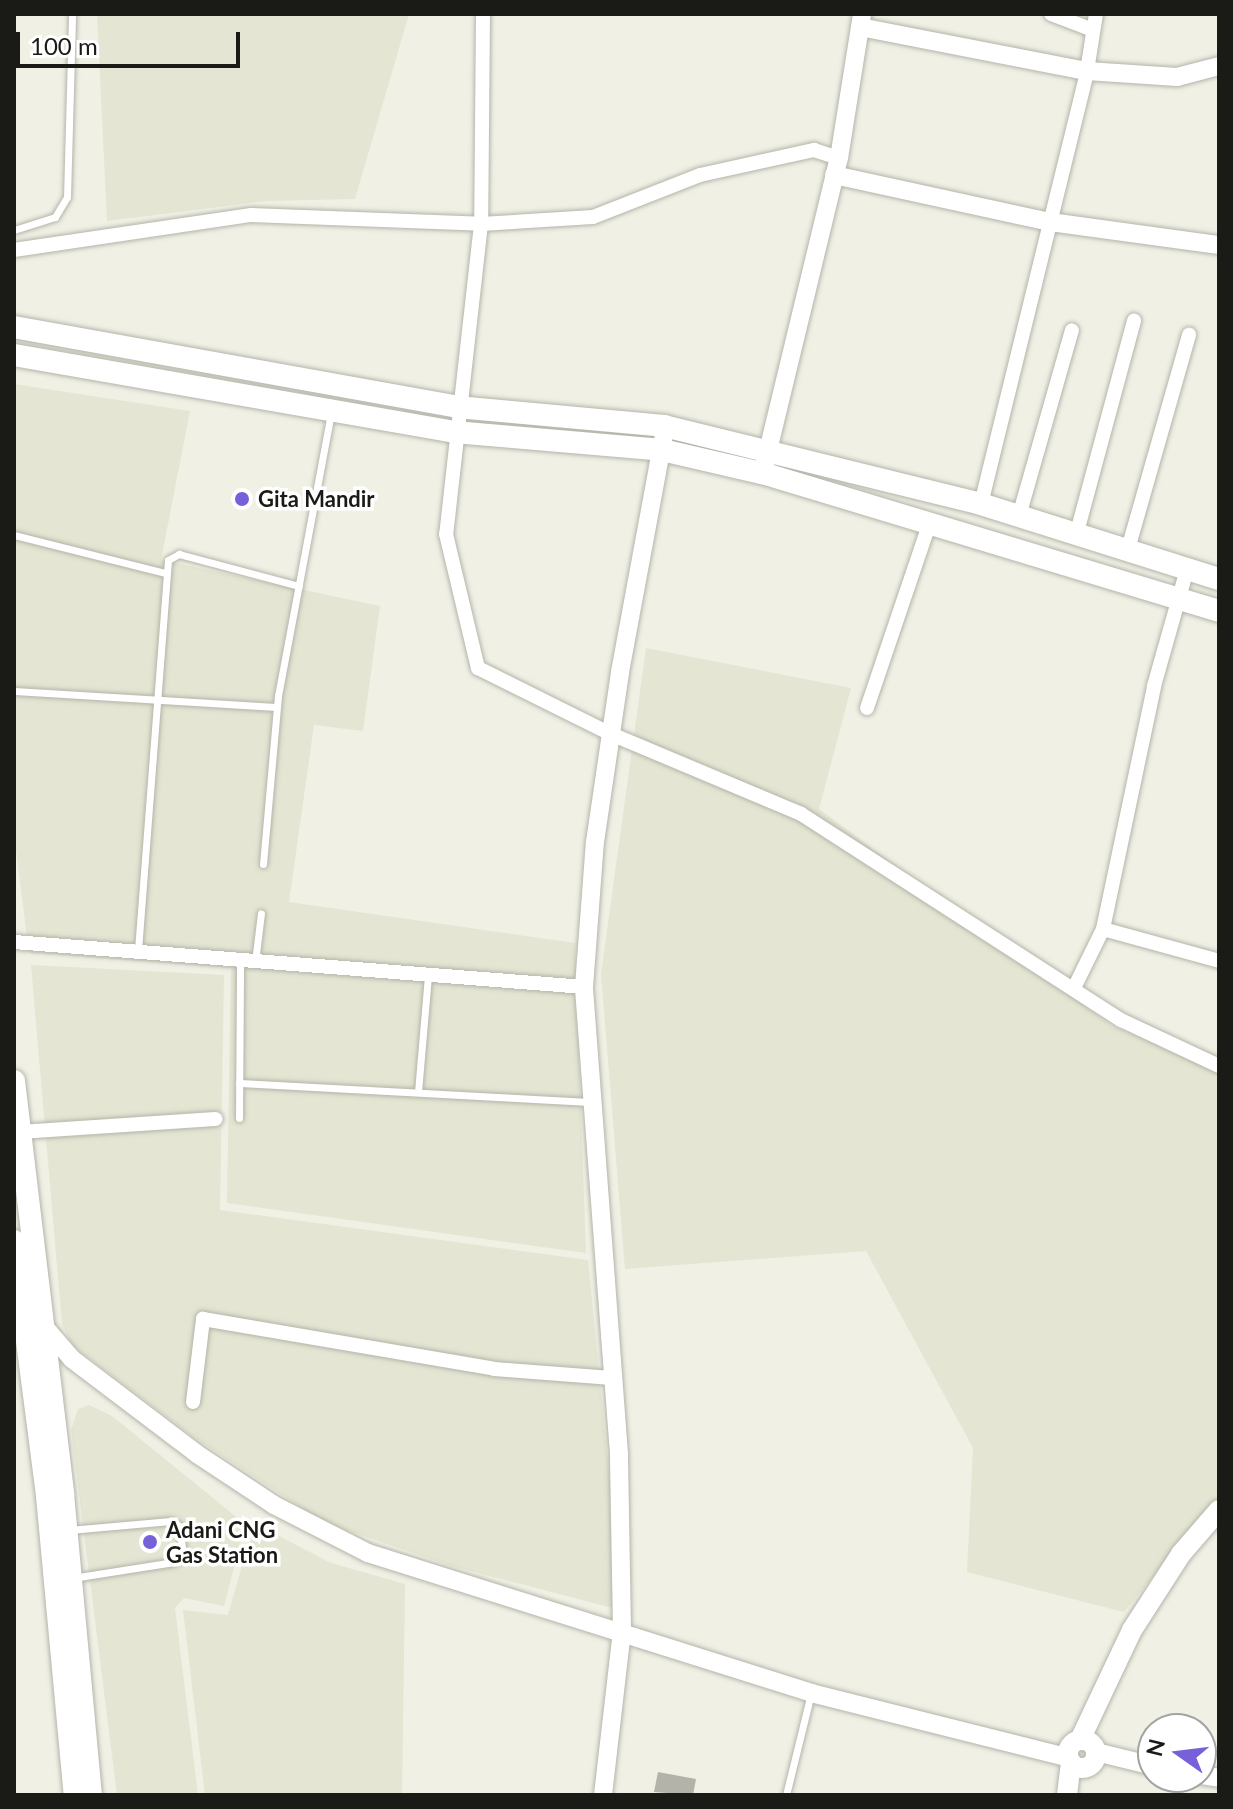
<!DOCTYPE html>
<html>
<head>
<meta charset="utf-8">
<style>
	body { margin:0 }
	#map { position:relative; width:1233px; height:1809px; overflow:hidden; background:#f0f0e5; font-family:Lato,sans-serif }
	div>[style] { position:absolute }
	[style*='--x'] { left:calc(var(--x)*1px); top:calc(var(--y)*1px); width:calc(var(--w)*1px); rotate:calc(var(--a)*1deg) }
	.built>* { inset:0; background:#e4e5d2 }
	.building>* { inset:0; background:#b3b3a9 }
	.roads { filter:drop-shadow(0 0 2px #b4b4aa) drop-shadow(0 0 2px #b4b4aa) }
	.service>* { height:7px; margin:-3.5px; padding:0 3.5px; transform-origin:3.5px; border-radius:3.5px; background:#fff }
	.minor>* { height:14px; margin:-7px; padding:0 7px; transform-origin:7px; border-radius:7px; background:#fff }
	.tertiary>* { height:18px; margin:-9px; padding:0 9px; transform-origin:9px; border-radius:9px; background:#fff }
	.secondary>* { height:20px; margin:-10px; padding:0 10px; transform-origin:10px; border-radius:10px; background:#fff }
	.secondary>.ring { margin:-10px; padding:0; box-sizing:content-box; background:none; border:20px solid #fff; border-radius:50% }
	.primary>* { height:22px; margin:-11px; padding:0 11px; transform-origin:11px; border-radius:11px; background:#fff }
	.dots>* { width:22px; height:22px; translate:-50% -50%; box-sizing:border-box; border:4px solid #fff; border-radius:50% }
	span { translate:-50% -50%; white-space:nowrap; text-align:center; line-height:1.15; -webkit-text-stroke:7px #fff; paint-order:stroke }
	.poi-label { font-size:22px; color:#1a1a16; font-weight:700 }
	.left { translate:0 -50%; text-align:left }
	.frame { position:absolute; inset:0; border:16px solid #1a1a16; pointer-events:none }
	.north { position:absolute; left:1137px; top:1713px; width:80px; height:80px; box-sizing:border-box; background:#fff; border:2px solid #a3a3a2; border-radius:50%; rotate:284deg; font-size:22px; font-weight:700; line-height:32px; text-align:center; color:#1a1a16 }
	.north::after { content:''; display:block; margin:auto; width:28px; height:36px; background:#7760da; clip-path:polygon(50% 0,100% 100%,50% 72%,0 100%) }
	.scale { position:absolute; left:16px; top:32px; width:224px; height:36px; box-sizing:border-box; border:4px solid #1a1a16; border-top:0; padding-left:10px; font-size:24px; line-height:28px; white-space:nowrap; color:#1a1a16; -webkit-text-stroke:6px #fff; paint-order:stroke }
</style>
</head>
<body>
<div id="map">
	<div class="built">
		<i style="clip-path:polygon(97px 14px,409px 14px,355px 199px,266px 201px,107px 221px)"></i>
		<i style="clip-path:polygon(14px 384px,190px 411px,161px 560px,380px 606px,363px 731px,314px 725px,289px 902px,575px 943px,586px 1253px,227px 1203px,231px 968px,29px 953px,14px 835px)"></i>
		<i style="clip-path:polygon(646px 648px,851px 688px,819px 809px,1112px 1026px,1219px 1071px,1219px 1496px,1124px 1612px,967px 1572px,973px 1448px,866px 1251px,625px 1269px,601px 974px)"></i>
		<i style="clip-path:polygon(31px 965px,224px 975px,220px 1210px,588px 1260px,610px 1484px,613px 1608px,451px 1566px,326px 1523px,199px 1441px,72px 1345px,62px 1324px)"></i>
		<i style="clip-path:polygon(89px 1405px,112px 1416px,245px 1524px,224px 1606px,184px 1598px,175px 1608px,198px 1795px,117px 1795px,71px 1430px,78px 1409px)"></i>
		<i style="clip-path:polygon(254px 1523px,331px 1563px,405px 1584px,402px 1795px,205px 1795px,183px 1610px,228px 1615px)"></i>
	</div>
	<div class="building">
		<i style="clip-path:polygon(658px 1772px,696px 1779px,693px 1795px,654px 1792px)"></i>
	</div>
	<div class="roads">
		<div class="service">
			<i style="--x:14;--y:230;--w:43;--a:-17.6"></i>
			<i style="--x:55;--y:217;--w:23;--a:-59"></i>
			<i style="--x:67;--y:197;--w:183;--a:-88.4"></i>
			<i style="--x:14;--y:535;--w:156;--a:14.1"></i>
			<i style="--x:14;--y:691;--w:263;--a:3.5"></i>
			<i style="--x:263;--y:864;--w:169;--a:-84.9"></i>
			<i style="--x:278;--y:696;--w:289;--a:-79.4"></i>
			<i style="--x:138;--y:950;--w:391;--a:-85.6"></i>
			<i style="--x:168;--y:560;--w:13;--a:-29"></i>
			<i style="--x:179;--y:554;--w:124;--a:14.9"></i>
			<i style="--x:255;--y:962;--w:49;--a:-83"></i>
			<i style="--x:239;--y:1083;--w:352;--a:3.1"></i>
			<i style="--x:418;--y:1092;--w:116;--a:-85.1"></i>
			<i style="--x:239;--y:1118;--w:155;--a:-89.6"></i>
			<i style="--x:69;--y:1530;--w:102;--a:-5"></i>
			<i style="--x:171;--y:1521;--w:9;--a:32"></i>
			<i style="--x:179;--y:1526;--w:27;--a:82"></i>
			<i style="--x:183;--y:1553;--w:13;--a:135"></i>
			<i style="--x:174;--y:1562;--w:103;--a:171.1"></i>
			<i style="--x:786;--y:1795;--w:105;--a:-76.2"></i>
		</div>
		<div class="minor">
			<i style="--x:483;--y:14;--w:210;--a:90.5"></i>
			<i style="--x:481;--y:224;--w:312;--a:96.4"></i>
			<i style="--x:446;--y:534;--w:138;--a:76.6"></i>
			<i style="--x:478;--y:668;--w:148;--a:26.4"></i>
			<i style="--x:611;--y:734;--w:206;--a:22.8"></i>
			<i style="--x:801;--y:814;--w:381;--a:32.8"></i>
			<i style="--x:1121;--y:1020;--w:108;--a:25.1"></i>
			<i style="--x:1051;--y:14;--w:45;--a:20.9"></i>
			<i style="--x:14;--y:250;--w:240;--a:-8.4"></i>
			<i style="--x:251;--y:215;--w:230;--a:2.2"></i>
			<i style="--x:481;--y:224;--w:112;--a:-3.6"></i>
			<i style="--x:593;--y:217;--w:115;--a:-21.4"></i>
			<i style="--x:700;--y:175;--w:117;--a:-12.4"></i>
			<i style="--x:814;--y:150;--w:26;--a:18"></i>
			<i style="--x:981;--y:504;--w:446;--a:-76.2"></i>
			<i style="--x:1087;--y:71;--w:58;--a:-81"></i>
			<i style="--x:1019;--y:516;--w:193;--a:-74.1"></i>
			<i style="--x:1077;--y:532;--w:219;--a:-74.9"></i>
			<i style="--x:1128;--y:549;--w:223;--a:-74.1"></i>
			<i style="--x:867;--y:708;--w:196;--a:-71.3"></i>
			<i style="--x:1103;--y:929;--w:120;--a:15.4"></i>
			<i style="--x:14;--y:942;--w:572;--a:4.51"></i>
			<i style="--x:1074;--y:988;--w:66;--a:-63.8"></i>
			<i style="--x:1103;--y:929;--w:248;--a:-78.1"></i>
			<i style="--x:1154;--y:686;--w:122;--a:-74.2"></i>
			<i style="--x:19;--y:1132;--w:197;--a:-3.8"></i>
			<i style="--x:193;--y:1402;--w:84;--a:-83.1"></i>
			<i style="--x:203;--y:1319;--w:295;--a:9.7"></i>
			<i style="--x:494;--y:1369;--w:118;--a:4.4"></i>
		</div>
		<div class="tertiary">
			<i style="--x:860;--y:27;--w:231;--a:11"></i>
			<i style="--x:1087;--y:71;--w:90;--a:3.8"></i>
			<i style="--x:1177;--y:77;--w:43;--a:-14.7"></i>
			<i style="--x:834;--y:175;--w:221;--a:12.3"></i>
			<i style="--x:1050;--y:222;--w:171;--a:7.8"></i>
			<i style="--x:765;--y:463;--w:314;--a:-76.4"></i>
			<i style="--x:839;--y:158;--w:146;--a:-80.9"></i>
			<i style="--x:42;--y:1324;--w:46;--a:49.4"></i>
			<i style="--x:72;--y:1359;--w:157;--a:37.2"></i>
			<i style="--x:197;--y:1454;--w:92;--a:33.5"></i>
			<i style="--x:274;--y:1505;--w:106;--a:27.1"></i>
			<i style="--x:368;--y:1553;--w:465;--a:17.5"></i>
			<i style="--x:811;--y:1693;--w:266;--a:14.1"></i>
			<i style="--x:1096;--y:1752;--w:59;--a:13.8"></i>
			<i style="--x:1201;--y:1775;--w:18;--a:9"></i>
			<i style="--x:603;--y:1795;--w:166;--a:-83.4"></i>
			<i style="--x:622;--y:1630;--w:176;--a:-91"></i>
			<i style="--x:619;--y:1454;--w:468;--a:-94.3"></i>
			<i style="--x:584;--y:987;--w:145;--a:-85.7"></i>
			<i style="--x:595;--y:842;--w:172;--a:-81.6"></i>
			<i style="--x:620;--y:672;--w:237;--a:-79.5"></i>
		</div>
		<div class="secondary">
			<i style="--x:1080;--y:1740;--w:122;--a:-64.7"></i>
			<i style="--x:1132;--y:1630;--w:90;--a:-57.2"></i>
			<i style="--x:1181;--y:1554;--w:58;--a:-49.2"></i>
			<i class="ring" style="left:1068px;top:1740px;width:8px;height:8px"></i>
			<i style="--x:1067;--y:1795;--w:33;--a:-83"></i>
		</div>
		<div class="primary">
			<i style="--x:14;--y:327;--w:450;--a:10.2"></i>
			<i style="--x:457;--y:407;--w:208;--a:5.2"></i>
			<i style="--x:664;--y:426;--w:326;--a:13.8"></i>
			<i style="--x:981;--y:504;--w:250;--a:17.5"></i>
			<i style="--x:14;--y:355;--w:447;--a:9.9"></i>
			<i style="--x:454;--y:432;--w:209;--a:4.9"></i>
			<i style="--x:662;--y:450;--w:103;--a:13"></i>
			<i style="--x:762;--y:473;--w:477;--a:16.8"></i>
			<i style="--x:14;--y:1081;--w:416;--a:83.2"></i>
			<i style="--x:63;--y:1494;--w:302;--a:84.7"></i>
			<i style="--x:14;--y:1241;--w:257;--a:82.6"></i>
			<i style="--x:47;--y:1496;--w:300;--a:84.7"></i>
		</div>
	</div>
	<div class="dots">
		<i style="left:242px;top:499px;background:#7760da"></i>
		<i style="left:150px;top:1542px;background:#7760da"></i>
	</div>
	<div class="poi-label">
		<span class="left" style="left:258px;top:499px">Gita Mandir</span>
		<span class="left" style="left:166px;top:1542px">Adani CNG<br>Gas Station</span>
	</div>
	<div class="frame"></div>
	<div class="north">N</div>
	<div class="scale">100 m</div>
</div>
</body>
</html>
